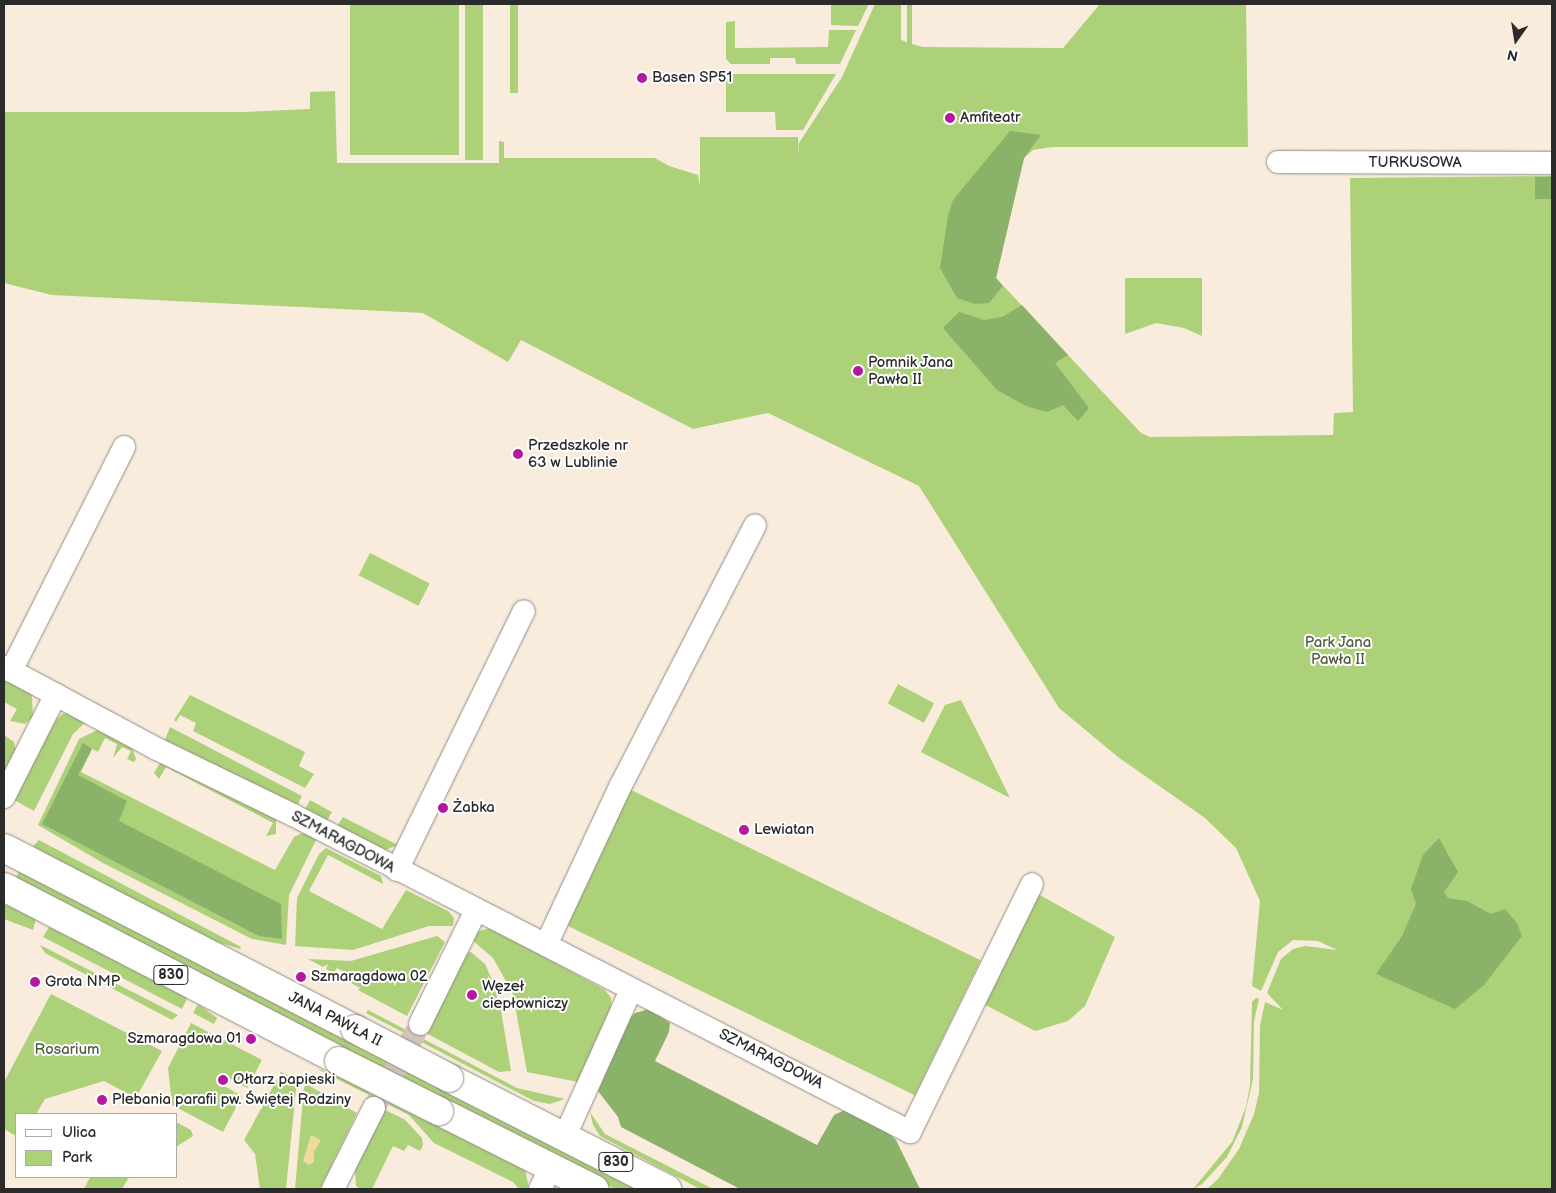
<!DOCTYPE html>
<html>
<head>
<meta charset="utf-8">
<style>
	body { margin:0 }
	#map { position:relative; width:1556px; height:1193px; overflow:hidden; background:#f9ecdd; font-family:"Balsamiq Sans",sans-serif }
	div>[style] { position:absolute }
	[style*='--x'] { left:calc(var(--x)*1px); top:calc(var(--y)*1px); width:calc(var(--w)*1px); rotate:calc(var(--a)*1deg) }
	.green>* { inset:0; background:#add179; transform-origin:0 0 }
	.forest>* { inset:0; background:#8ab369; transform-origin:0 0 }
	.sand>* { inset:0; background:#eeda9e }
	.minor-tunnel>* { height:22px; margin-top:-11px; transform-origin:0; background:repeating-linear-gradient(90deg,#d0c5b9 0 22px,transparent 0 33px) }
	.roads { filter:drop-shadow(0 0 1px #928c84) drop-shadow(0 0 1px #928c84) }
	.minor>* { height:22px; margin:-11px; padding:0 11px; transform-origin:11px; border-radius:11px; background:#fff }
	.major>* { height:28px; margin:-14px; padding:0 14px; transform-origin:14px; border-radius:14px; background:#fff }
	.bridges { filter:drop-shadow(0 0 1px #928c84) drop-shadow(0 0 1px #928c84) }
	.major-bridge>* { height:28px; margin:-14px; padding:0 14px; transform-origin:14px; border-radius:14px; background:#fff }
	.dots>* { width:14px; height:14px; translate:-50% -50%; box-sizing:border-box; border:2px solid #fff; border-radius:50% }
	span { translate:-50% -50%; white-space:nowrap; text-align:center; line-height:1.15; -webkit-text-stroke:4px #fff; paint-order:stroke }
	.shield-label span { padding:1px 4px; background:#fff; border:1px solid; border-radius:4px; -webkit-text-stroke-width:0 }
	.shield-label { font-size:14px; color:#2b2b2b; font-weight:700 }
	.poi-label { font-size:15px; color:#2b2b2b }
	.left { translate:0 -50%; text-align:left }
	.right { translate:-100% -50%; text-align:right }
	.street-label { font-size:15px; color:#2b2b2b }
	.park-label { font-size:15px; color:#525d42 }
	.frame { position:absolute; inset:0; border:5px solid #2b2b2b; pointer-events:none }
	.legend { position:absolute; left:15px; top:1113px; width:162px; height:65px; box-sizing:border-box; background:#fff; border:1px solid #aaa; margin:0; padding:6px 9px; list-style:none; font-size:15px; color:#2b2b2b }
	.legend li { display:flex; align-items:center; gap:10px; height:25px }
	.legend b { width:25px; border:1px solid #aaa }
	.north { position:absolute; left:1491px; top:15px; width:50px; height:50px; -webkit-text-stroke:4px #fff; paint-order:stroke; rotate:193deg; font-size:14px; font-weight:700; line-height:20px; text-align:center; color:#2b2b2b }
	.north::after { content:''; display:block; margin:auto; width:18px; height:22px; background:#2b2b2b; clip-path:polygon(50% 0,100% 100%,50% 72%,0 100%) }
</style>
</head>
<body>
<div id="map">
	<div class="green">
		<i style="left:350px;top:4px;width:109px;height:151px"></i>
		<i style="left:465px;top:4px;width:18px;height:156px"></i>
		<i style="left:510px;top:4px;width:8px;height:89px"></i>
		<i style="clip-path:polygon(831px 4px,869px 4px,858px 26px,831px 25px)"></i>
		<i style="clip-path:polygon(875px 4px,901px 4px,901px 40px,907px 42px,907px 4px,912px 4px,912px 44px,923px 47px,1063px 48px,1100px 4px,1246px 4px,1248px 147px,1052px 147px,1033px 150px,1024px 158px,996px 278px,1141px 433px,1150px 437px,1333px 435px,1334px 413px,1353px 412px,1350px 178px,1552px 176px,1552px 1189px,1207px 1189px,1218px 1179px,1239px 1149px,1254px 1114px,1259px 1093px,1260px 1026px,1265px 1002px,1283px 1010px,1267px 993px,1281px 959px,1293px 949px,1305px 946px,1337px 950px,1318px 941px,1293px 940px,1278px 952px,1261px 991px,1252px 986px,1260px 901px,1236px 848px,1205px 818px,1118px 757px,1059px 708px,919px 486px,768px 413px,693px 429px,521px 340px,508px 362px,423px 313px,52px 295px,4px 283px,4px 112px,243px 112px,310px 109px,310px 92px,335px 91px,337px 163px,499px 163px,499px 141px,504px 142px,504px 158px,655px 158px,669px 166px,698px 175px,700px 185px,700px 137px,798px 137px,799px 157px,799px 143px,842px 77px)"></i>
		<i style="clip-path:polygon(735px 21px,735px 48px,828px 47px,829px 30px,856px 30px,840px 64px,796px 64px,795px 58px,770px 58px,770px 64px,731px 64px,726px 59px,726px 22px)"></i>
		<i style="clip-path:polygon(726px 74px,836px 74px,803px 130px,776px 130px,775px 112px,726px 112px)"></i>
		<i style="clip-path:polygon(1125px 278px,1202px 278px,1202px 336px,1184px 328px,1156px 323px,1125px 334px)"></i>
		<i style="left:370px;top:553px;width:67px;height:25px;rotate:27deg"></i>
		<i style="clip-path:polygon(4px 674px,27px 688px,32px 696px,33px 717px,25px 724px,10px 721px,17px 709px,4px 702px)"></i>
		<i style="left:898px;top:684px;width:41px;height:22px;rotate:28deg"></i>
		<i style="clip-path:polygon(190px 695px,305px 752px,299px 766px,314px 774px,305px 788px,193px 731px,196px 723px,180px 715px,176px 722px,174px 720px)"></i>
		<i style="clip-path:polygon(961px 700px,984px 745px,1010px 798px,921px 752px,945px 705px)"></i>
		<i style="clip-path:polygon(72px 713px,88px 720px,73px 734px,34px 811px,14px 800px,55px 721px,62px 714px)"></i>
		<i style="clip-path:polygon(170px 727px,302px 796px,297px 806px,165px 740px)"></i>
		<i style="clip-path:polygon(97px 730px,132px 748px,136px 759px,134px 762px,127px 759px,131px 751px,122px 747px,113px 758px,117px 744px,105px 738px,98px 752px,92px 749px,81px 772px,275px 870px,294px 837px,302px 833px,317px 838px,289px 895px,286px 945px,252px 939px,103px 863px,38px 825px,79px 739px)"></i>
		<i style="clip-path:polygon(4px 735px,14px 742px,16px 751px,4px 775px)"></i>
		<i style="clip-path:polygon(160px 763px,276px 819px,276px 834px,266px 836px,273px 823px,166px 767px,159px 779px,154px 773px)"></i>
		<i style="left:621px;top:785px;width:400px;height:150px;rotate:26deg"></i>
		<i style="left:310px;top:800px;width:25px;height:11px;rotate:29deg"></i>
		<i style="clip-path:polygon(343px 817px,398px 845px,383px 851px,336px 828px)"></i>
		<i style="clip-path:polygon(39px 840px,241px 947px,240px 949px,204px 938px,58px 861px,33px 846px)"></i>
		<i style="clip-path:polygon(326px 848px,381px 876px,383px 884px,328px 855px,309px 891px,382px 929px,406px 890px,448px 911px,454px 918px,453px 926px,429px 926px,353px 950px,295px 946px,297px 898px,319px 854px)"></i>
		<i style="clip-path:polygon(21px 867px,463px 1098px,637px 1189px,615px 1189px,14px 881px)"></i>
		<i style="clip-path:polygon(1038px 894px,1115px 937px,1085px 1006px,1068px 1021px,1035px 1031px,980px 1002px)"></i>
		<i style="clip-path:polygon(4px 904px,36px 919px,33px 930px,4px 919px)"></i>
		<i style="clip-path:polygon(49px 927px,185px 994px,187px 999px,182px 1009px,43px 937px)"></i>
		<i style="clip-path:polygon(491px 928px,605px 990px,611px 998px,611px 1012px,578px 1082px,527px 1072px,513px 994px,493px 958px,471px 939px,479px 931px)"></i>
		<i style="clip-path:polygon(437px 936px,445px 942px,407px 1016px,358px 990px,360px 988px,344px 979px,346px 973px,337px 968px,334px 973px,326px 969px,328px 964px,323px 967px,308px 959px,351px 961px)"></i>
		<i style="clip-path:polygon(40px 945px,178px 1015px,172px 1020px,45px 953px)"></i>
		<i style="clip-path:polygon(471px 952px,485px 964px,492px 980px,501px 1010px,511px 1071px,499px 1072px,424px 1032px,463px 954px)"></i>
		<i style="clip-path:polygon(51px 994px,162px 1051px,136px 1098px,104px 1081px,45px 1099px,36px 1114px,16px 1114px,16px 1136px,4px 1129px,4px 1082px)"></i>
		<i style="clip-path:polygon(1256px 998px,1259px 999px,1254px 1021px,1253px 1079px,1242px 1127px,1227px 1157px,1202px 1184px,1193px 1189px,1232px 1142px,1246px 1107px,1250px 1085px,1252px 1002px)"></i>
		<i style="clip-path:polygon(198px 1004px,217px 1018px,214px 1024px,193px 1013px)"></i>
		<i style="clip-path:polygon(368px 1010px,517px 1088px,565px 1099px,550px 1104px,534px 1101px,366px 1013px)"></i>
		<i style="clip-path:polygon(191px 1023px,262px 1060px,247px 1088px,224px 1075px,219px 1083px,242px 1096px,223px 1132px,172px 1105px,168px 1068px)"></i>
		<i style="clip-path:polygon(317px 1069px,359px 1082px,525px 1169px,529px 1189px,519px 1189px,513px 1182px,434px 1143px,409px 1115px)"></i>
		<i style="clip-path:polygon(281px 1072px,297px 1079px,286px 1189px,260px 1189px,255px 1154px,244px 1140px)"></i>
		<i style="clip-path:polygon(308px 1085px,357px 1113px,320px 1189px,295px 1189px,304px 1087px)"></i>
		<i style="clip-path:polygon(385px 1110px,404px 1119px,422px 1138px,423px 1145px,420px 1151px,408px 1145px,404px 1151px,393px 1146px,372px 1189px,360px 1189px,356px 1186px,355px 1168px)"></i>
		<i style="clip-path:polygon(590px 1112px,605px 1134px,713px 1189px,700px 1189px,600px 1136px,593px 1125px)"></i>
		<i style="clip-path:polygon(176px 1122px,191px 1130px,193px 1136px,176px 1147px)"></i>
		<i style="clip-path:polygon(90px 1177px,129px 1177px,122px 1189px,84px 1189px)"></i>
	</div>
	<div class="forest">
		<i style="clip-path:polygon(1010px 131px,1041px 135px,1024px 158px,996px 278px,1003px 286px,989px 303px,975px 304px,957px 298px,940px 268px,948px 216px,953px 200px)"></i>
		<i style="left:1535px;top:177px;width:17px;height:22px"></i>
		<i style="clip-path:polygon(1022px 305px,1068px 355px,1055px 363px,1089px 408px,1078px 421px,1063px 405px,1047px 412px,1026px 406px,997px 390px,943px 328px,959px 312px,984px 320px,1002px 317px)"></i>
		<i style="clip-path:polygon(83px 743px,92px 749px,78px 775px,127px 801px,119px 821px,281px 904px,282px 939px,259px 936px,42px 824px)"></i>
		<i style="clip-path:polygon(1439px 838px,1458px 872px,1444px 892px,1448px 898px,1467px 901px,1491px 914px,1505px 909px,1517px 923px,1522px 936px,1484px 985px,1455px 1009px,1376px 974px,1402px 936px,1416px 904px,1411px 889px,1423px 855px)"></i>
		<i style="clip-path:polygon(649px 1009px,670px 1023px,669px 1032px,655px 1061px,817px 1145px,834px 1115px,845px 1110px,884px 1129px,896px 1140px,920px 1189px,740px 1189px,621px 1127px,618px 1117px,598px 1091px,630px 1018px,635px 1013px)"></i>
	</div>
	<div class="sand">
		<i style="clip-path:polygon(311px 1135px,321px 1140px,314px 1152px,314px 1162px,309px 1165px,303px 1161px)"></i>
	</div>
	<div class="minor-tunnel">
		<i style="--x:374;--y:1108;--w:96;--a:-61.3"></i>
	</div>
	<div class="roads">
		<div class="minor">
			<i style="--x:1278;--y:162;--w:274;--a:0.2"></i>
			<i style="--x:4;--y:667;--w:174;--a:28.2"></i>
			<i style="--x:157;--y:749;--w:151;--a:25.9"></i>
			<i style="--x:293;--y:815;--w:694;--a:27.19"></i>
			<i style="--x:910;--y:1132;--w:276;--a:-63.8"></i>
			<i style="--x:11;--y:671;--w:251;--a:-63.2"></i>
			<i style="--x:4;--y:797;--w:115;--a:-63.2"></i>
			<i style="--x:397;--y:870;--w:288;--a:-63.9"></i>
			<i style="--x:546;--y:945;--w:177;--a:-64.9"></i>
			<i style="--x:621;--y:785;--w:292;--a:-62.7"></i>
			<i style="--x:420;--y:1024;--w:127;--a:-63.8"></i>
			<i style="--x:565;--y:1136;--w:160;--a:-65.7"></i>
			<i style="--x:333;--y:1189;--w:91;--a:-63.2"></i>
			<i style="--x:540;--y:1189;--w:25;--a:-63"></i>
		</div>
		<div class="major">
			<i style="--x:4;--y:848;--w:395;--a:27.3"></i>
			<i style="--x:4;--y:887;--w:377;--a:27.4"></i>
			<i style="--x:449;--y:1078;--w:245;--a:27"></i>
			<i style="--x:439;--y:1111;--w:174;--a:26.7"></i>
		</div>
	</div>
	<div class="bridges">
		<div class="major-bridge">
			<i style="--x:355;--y:1029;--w:106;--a:27.5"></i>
			<i style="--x:339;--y:1061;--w:112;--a:26.6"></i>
		</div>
	</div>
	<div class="dots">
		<i style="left:642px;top:78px;background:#b5179e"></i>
		<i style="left:950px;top:118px;background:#b5179e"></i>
		<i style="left:858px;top:371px;background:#b5179e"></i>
		<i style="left:518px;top:454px;background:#b5179e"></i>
		<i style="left:443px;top:808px;background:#b5179e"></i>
		<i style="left:744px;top:830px;background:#b5179e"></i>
		<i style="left:301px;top:977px;background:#b5179e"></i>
		<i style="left:35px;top:982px;background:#b5179e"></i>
		<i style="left:472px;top:995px;background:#b5179e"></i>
		<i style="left:251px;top:1039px;background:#b5179e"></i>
		<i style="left:223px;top:1080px;background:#b5179e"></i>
		<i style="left:102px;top:1100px;background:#b5179e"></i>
	</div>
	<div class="shield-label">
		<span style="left:171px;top:975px">830</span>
		<span style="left:616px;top:1162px">830</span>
	</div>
	<div class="poi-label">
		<span class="left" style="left:652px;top:78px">Basen SP51</span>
		<span class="left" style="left:960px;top:118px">Amfiteatr</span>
		<span class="left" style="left:868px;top:371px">Pomnik Jana<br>Pawła II</span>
		<span class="left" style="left:528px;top:454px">Przedszkole nr<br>63 w Lublinie</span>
		<span class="left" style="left:453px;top:808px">Żabka</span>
		<span class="left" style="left:754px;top:830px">Lewiatan</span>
		<span class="left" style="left:311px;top:977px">Szmaragdowa 02</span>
		<span class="left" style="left:45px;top:982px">Grota NMP</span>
		<span class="left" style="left:482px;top:995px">Węzeł<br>ciepłowniczy</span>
		<span class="right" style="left:241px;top:1039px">Szmaragdowa 01</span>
		<span class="left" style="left:233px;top:1080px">Ołtarz papieski</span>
		<span class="left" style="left:112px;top:1100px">Plebania parafii pw. Świętej Rodziny</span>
	</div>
	<div class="street-label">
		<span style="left:1415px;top:163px">TURKUSOWA</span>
		<span style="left:343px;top:842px;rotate:28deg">SZMARAGDOWA</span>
		<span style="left:335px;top:1019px;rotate:27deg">JANA PAWŁA II</span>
		<span style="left:771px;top:1059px;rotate:27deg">SZMARAGDOWA</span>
	</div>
	<div class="park-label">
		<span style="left:1338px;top:651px">Park Jana<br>Pawła II</span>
		<span style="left:67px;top:1050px">Rosarium</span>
	</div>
	<div class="frame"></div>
	<ul class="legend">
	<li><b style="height:6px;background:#fff"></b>Ulica</li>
	<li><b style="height:14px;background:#add179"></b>Park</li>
	</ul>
	<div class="north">N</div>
</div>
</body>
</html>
